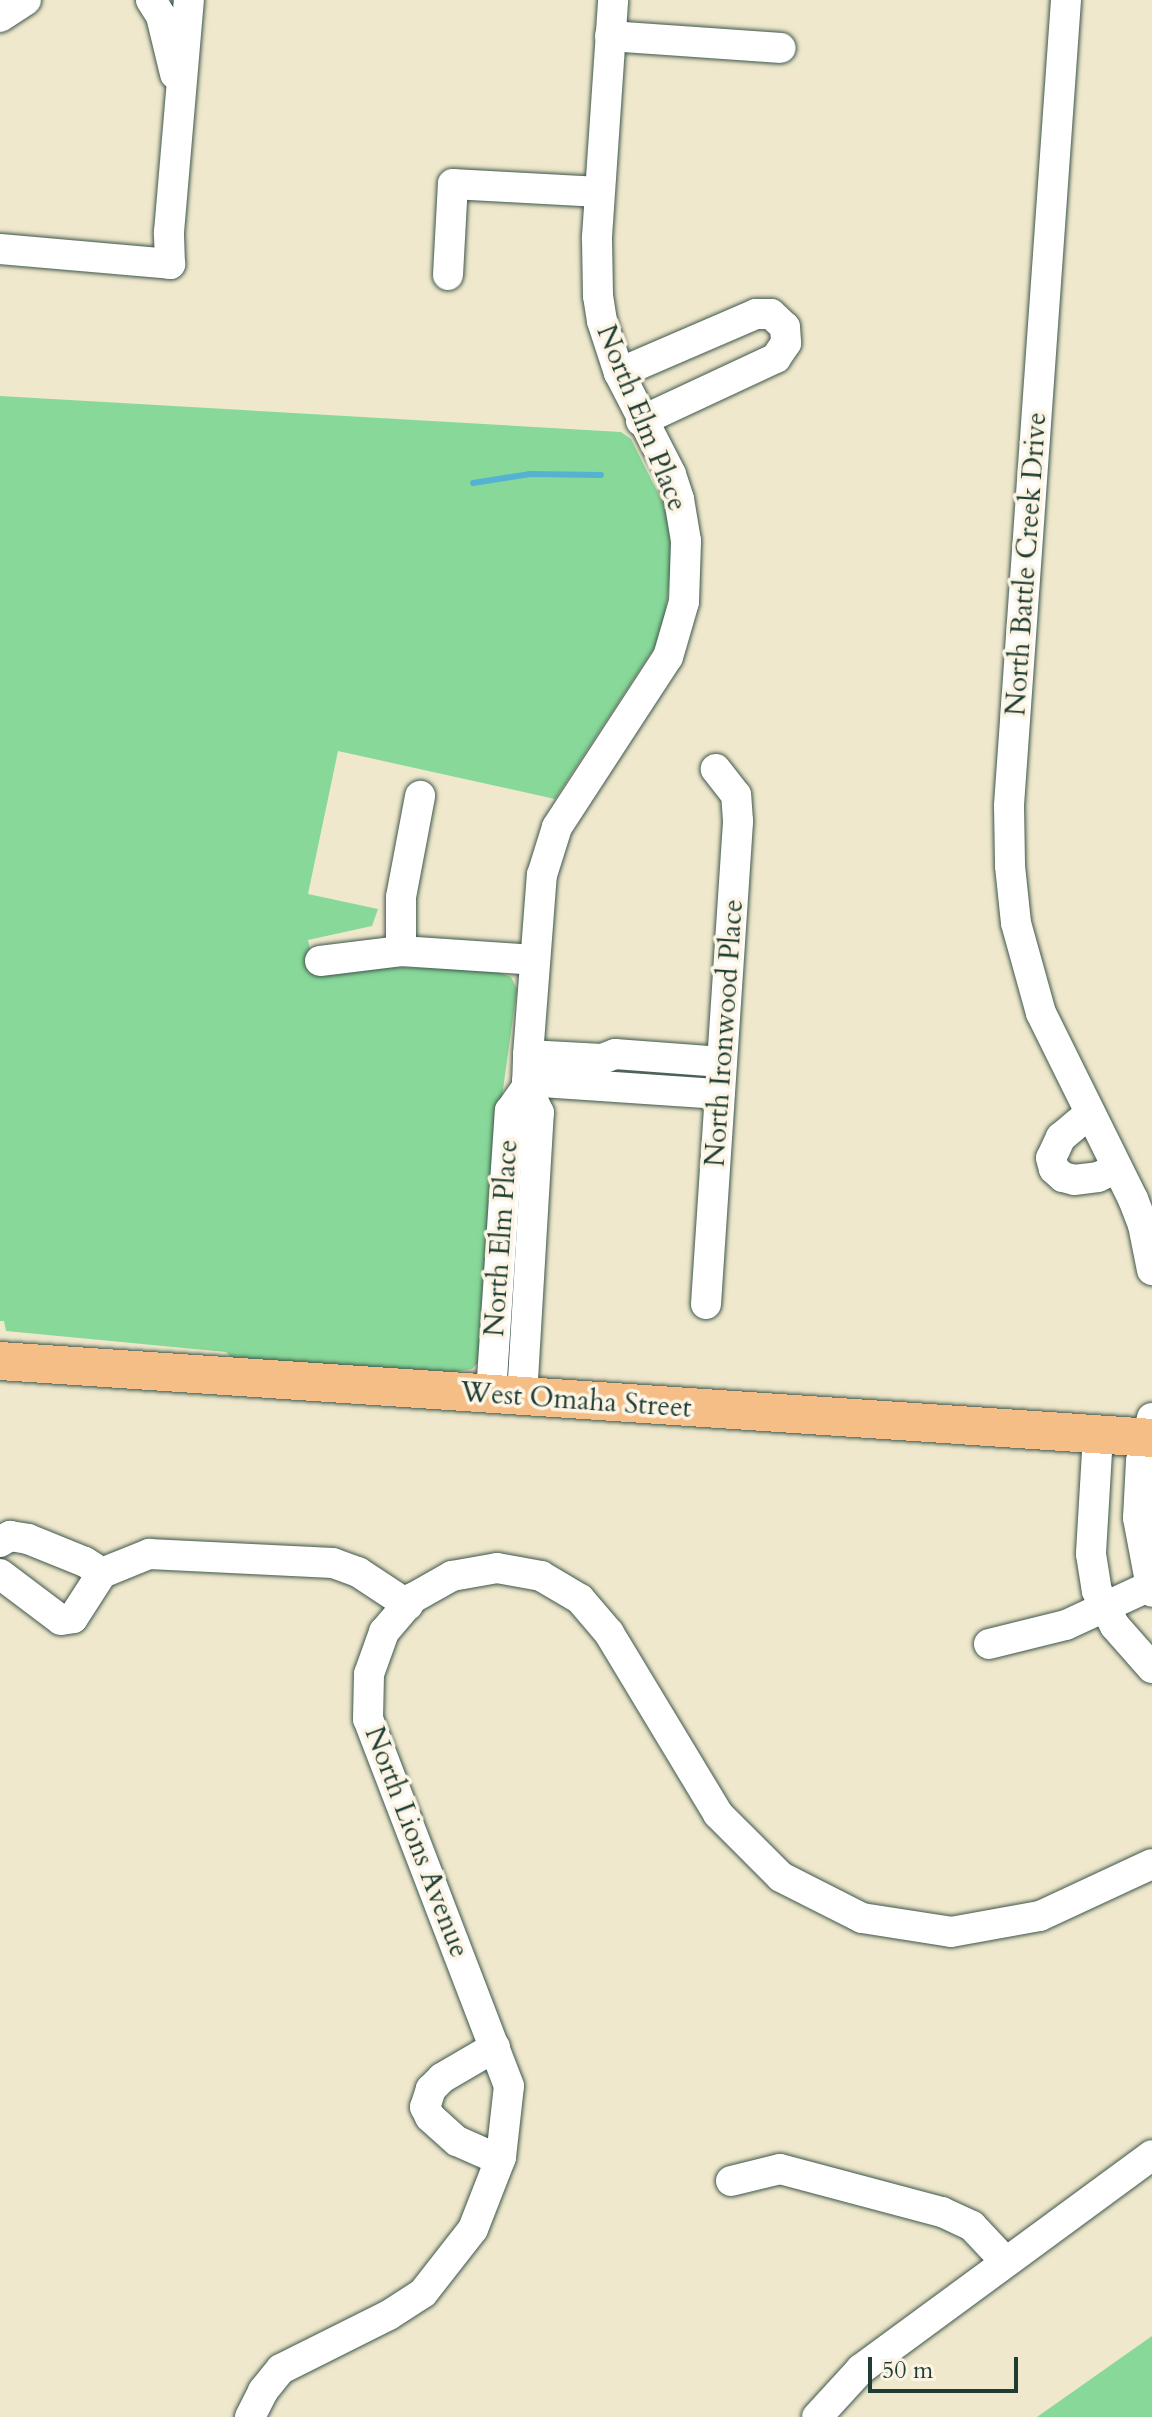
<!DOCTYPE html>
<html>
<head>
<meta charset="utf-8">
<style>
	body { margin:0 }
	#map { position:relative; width:1152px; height:2417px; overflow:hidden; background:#efe8cc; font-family:Cardo,serif }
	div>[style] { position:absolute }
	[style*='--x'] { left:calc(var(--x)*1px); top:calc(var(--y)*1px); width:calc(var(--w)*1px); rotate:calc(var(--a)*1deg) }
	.green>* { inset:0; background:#88d899 }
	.stream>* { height:6px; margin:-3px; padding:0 3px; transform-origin:3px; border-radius:3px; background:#55b2d3 }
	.roads { filter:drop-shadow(0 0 2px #3e574b) drop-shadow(0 0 2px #3e574b) }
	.minor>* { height:30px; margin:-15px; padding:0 15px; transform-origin:15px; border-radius:15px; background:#fff }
	.major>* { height:38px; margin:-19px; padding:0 19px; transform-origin:19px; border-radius:19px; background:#f6be87 }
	span { translate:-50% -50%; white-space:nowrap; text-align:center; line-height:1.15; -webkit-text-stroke:7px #fcf5e5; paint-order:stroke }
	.street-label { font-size:28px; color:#1f3d34 }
	.scale { position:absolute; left:868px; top:2357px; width:150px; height:36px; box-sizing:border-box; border:4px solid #1f3d34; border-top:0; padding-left:10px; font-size:24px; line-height:28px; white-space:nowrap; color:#1f3d34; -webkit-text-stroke:6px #fcf5e5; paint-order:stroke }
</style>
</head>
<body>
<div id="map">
	<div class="green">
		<i style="clip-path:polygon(0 396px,621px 432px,631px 439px,663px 503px,672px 535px,671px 570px,662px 636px,555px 799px,338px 751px,308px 894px,378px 909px,372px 926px,308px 940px,317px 976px,391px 967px,461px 969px,498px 972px,511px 977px,517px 989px,500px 1111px,481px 1359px,472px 1369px,454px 1372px,324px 1364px,243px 1367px,226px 1352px,6px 1331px,4px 1321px,0 1321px)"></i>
		<i style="clip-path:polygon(1152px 2336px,1152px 2417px,1037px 2417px)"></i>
	</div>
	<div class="stream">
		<i style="--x:473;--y:483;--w:58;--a:-9"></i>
		<i style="--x:530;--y:474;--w:71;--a:0.8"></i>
	</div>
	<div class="roads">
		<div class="minor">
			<i style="--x:151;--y:0;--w:19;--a:58"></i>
			<i style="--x:161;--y:16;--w:60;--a:76.4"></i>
			<i style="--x:1066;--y:0;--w:808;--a:94.05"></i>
			<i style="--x:1009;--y:806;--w:60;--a:89"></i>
			<i style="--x:1010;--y:866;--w:57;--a:84"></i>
			<i style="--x:1016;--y:923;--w:93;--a:74.5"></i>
			<i style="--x:1041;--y:1013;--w:208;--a:63.7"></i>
			<i style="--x:1133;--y:1199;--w:28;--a:69"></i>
			<i style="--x:1143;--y:1225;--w:46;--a:78.7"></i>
			<i style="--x:0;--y:17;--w:31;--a:-33"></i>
			<i style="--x:610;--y:36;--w:171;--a:4"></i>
			<i style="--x:0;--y:249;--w:171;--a:5"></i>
			<i style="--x:170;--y:264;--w:32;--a:-92"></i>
			<i style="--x:169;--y:232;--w:233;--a:-85.1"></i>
			<i style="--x:448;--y:275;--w:91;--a:-86.9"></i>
			<i style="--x:453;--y:184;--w:146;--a:3.1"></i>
			<i style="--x:619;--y:373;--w:149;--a:-23.3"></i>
			<i style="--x:756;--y:314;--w:15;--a:0"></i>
			<i style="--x:771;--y:314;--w:19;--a:43"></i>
			<i style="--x:785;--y:327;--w:16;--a:86"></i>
			<i style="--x:786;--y:343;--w:18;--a:124"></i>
			<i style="--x:776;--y:358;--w:149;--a:155"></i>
			<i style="--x:401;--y:951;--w:54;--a:-90"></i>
			<i style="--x:401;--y:897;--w:103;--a:-79.3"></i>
			<i style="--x:320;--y:961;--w:82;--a:-7"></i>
			<i style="--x:401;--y:951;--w:134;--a:3.8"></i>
			<i style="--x:528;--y:1055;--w:74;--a:3.1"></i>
			<i style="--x:602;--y:1059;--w:14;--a:-21"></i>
			<i style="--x:615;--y:1054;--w:107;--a:4.3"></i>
			<i style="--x:527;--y:1081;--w:193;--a:3.9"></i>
			<i style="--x:1090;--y:1113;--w:38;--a:140"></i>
			<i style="--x:1061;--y:1137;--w:23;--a:115"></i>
			<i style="--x:1051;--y:1158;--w:11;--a:75"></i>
			<i style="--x:1054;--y:1169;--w:12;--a:42"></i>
			<i style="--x:1063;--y:1177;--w:11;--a:15"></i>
			<i style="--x:1074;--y:1180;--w:24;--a:-7"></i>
			<i style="--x:1098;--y:1177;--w:21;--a:-25"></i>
			<i style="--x:706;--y:1304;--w:484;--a:-86.2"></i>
			<i style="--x:738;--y:821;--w:26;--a:-94"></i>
			<i style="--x:736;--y:795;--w:33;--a:-128"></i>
			<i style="--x:491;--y:1394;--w:284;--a:-86.2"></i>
			<i style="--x:510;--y:1111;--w:29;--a:-55"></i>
			<i style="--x:522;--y:1396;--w:284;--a:-86.6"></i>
			<i style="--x:539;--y:1113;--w:29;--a:-115"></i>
			<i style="--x:527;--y:1087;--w:32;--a:-88"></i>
			<i style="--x:528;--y:1055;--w:181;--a:-85.6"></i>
			<i style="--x:542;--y:875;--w:50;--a:-72.6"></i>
			<i style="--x:557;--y:827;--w:203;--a:-56.9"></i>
			<i style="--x:668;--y:657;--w:57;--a:-73.8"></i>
			<i style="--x:684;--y:602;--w:61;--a:-88.1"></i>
			<i style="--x:686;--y:541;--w:43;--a:-99.5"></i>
			<i style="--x:679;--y:499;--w:26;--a:-108"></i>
			<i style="--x:671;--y:474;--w:114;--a:-117.2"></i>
			<i style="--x:619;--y:373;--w:55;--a:-108.1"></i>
			<i style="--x:602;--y:321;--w:25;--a:-99"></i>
			<i style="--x:598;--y:296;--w:59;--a:-91"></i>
			<i style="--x:597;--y:237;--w:238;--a:-86.1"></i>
			<i style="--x:1152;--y:1418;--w:44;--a:104.3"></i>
			<i style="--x:1141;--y:1461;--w:57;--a:93"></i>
			<i style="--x:1138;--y:1518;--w:75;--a:79.3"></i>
			<i style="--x:1098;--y:1435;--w:119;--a:93.4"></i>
			<i style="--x:1091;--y:1554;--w:37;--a:81"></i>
			<i style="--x:1097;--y:1591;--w:39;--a:63"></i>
			<i style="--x:1115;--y:1626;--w:56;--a:48.6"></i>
			<i style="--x:0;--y:1542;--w:12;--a:-31"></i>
			<i style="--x:10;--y:1536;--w:18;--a:9"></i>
			<i style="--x:28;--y:1539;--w:61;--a:22"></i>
			<i style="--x:85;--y:1562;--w:20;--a:33"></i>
			<i style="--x:0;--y:1574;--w:76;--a:37"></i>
			<i style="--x:61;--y:1620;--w:12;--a:-9"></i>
			<i style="--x:73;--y:1618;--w:54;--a:-57.2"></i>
			<i style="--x:102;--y:1573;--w:51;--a:-22"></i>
			<i style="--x:149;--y:1554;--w:184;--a:2.8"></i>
			<i style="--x:333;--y:1563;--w:27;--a:20"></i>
			<i style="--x:358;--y:1572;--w:60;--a:33.4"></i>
			<i style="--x:989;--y:1644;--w:79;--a:-13.9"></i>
			<i style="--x:1066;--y:1625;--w:93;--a:-24.9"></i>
			<i style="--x:495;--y:2047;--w:61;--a:149.7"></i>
			<i style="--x:442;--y:2078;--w:16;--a:135"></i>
			<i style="--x:431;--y:2089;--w:19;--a:108"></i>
			<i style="--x:425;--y:2107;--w:11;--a:63"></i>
			<i style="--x:430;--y:2117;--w:36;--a:42"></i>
			<i style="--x:457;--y:2141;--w:47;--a:23.8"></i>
			<i style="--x:731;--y:2181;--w:50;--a:-13.8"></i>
			<i style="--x:780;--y:2169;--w:168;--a:14.9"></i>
			<i style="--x:942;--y:2212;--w:33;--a:25"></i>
			<i style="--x:972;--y:2226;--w:47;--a:46.7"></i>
			<i style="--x:250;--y:2417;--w:29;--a:-63"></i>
			<i style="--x:263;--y:2391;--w:28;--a:-51"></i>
			<i style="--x:281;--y:2369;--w:121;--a:-26.6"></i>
			<i style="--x:389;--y:2315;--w:40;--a:-32.9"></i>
			<i style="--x:423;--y:2293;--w:81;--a:-52"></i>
			<i style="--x:473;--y:2229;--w:77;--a:-68.7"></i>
			<i style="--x:501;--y:2157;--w:71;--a:-83.6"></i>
			<i style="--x:509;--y:2086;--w:393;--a:-111"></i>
			<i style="--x:368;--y:1719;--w:45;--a:-88.7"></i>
			<i style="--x:369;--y:1674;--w:45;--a:-70.3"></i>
			<i style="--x:384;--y:1632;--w:45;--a:-49.5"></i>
			<i style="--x:413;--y:1598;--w:45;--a:-29.4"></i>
			<i style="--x:452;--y:1576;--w:46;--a:-10.1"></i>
			<i style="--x:497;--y:1568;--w:45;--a:10.3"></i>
			<i style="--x:541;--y:1576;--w:45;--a:30.5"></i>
			<i style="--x:580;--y:1599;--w:45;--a:49.5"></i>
			<i style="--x:609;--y:1633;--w:211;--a:58.9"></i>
			<i style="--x:718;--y:1814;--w:89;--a:45"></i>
			<i style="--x:781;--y:1877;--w:91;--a:26.8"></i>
			<i style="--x:862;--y:1918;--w:90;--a:8.9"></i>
			<i style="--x:951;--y:1932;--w:90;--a:-10.2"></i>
			<i style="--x:1040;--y:1916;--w:123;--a:-24.9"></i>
			<i style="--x:817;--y:2417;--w:65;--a:-47.5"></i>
			<i style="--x:861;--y:2369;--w:361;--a:-36.3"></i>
		</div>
		<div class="major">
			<i style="--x:0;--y:1361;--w:1155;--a:3.82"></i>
		</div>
	</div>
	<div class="street-label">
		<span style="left:642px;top:418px;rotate:68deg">North Elm Place</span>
		<span style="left:1026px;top:564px;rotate:-86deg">North Battle Creek Drive</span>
		<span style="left:724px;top:1033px;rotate:-86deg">North Ironwood Place</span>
		<span style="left:501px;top:1238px;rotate:-86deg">North Elm Place</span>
		<span style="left:576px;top:1400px;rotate:4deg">West Omaha Street</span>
		<span style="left:417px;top:1842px;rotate:69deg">North Lions Avenue</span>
	</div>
	<div class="scale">50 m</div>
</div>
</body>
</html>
